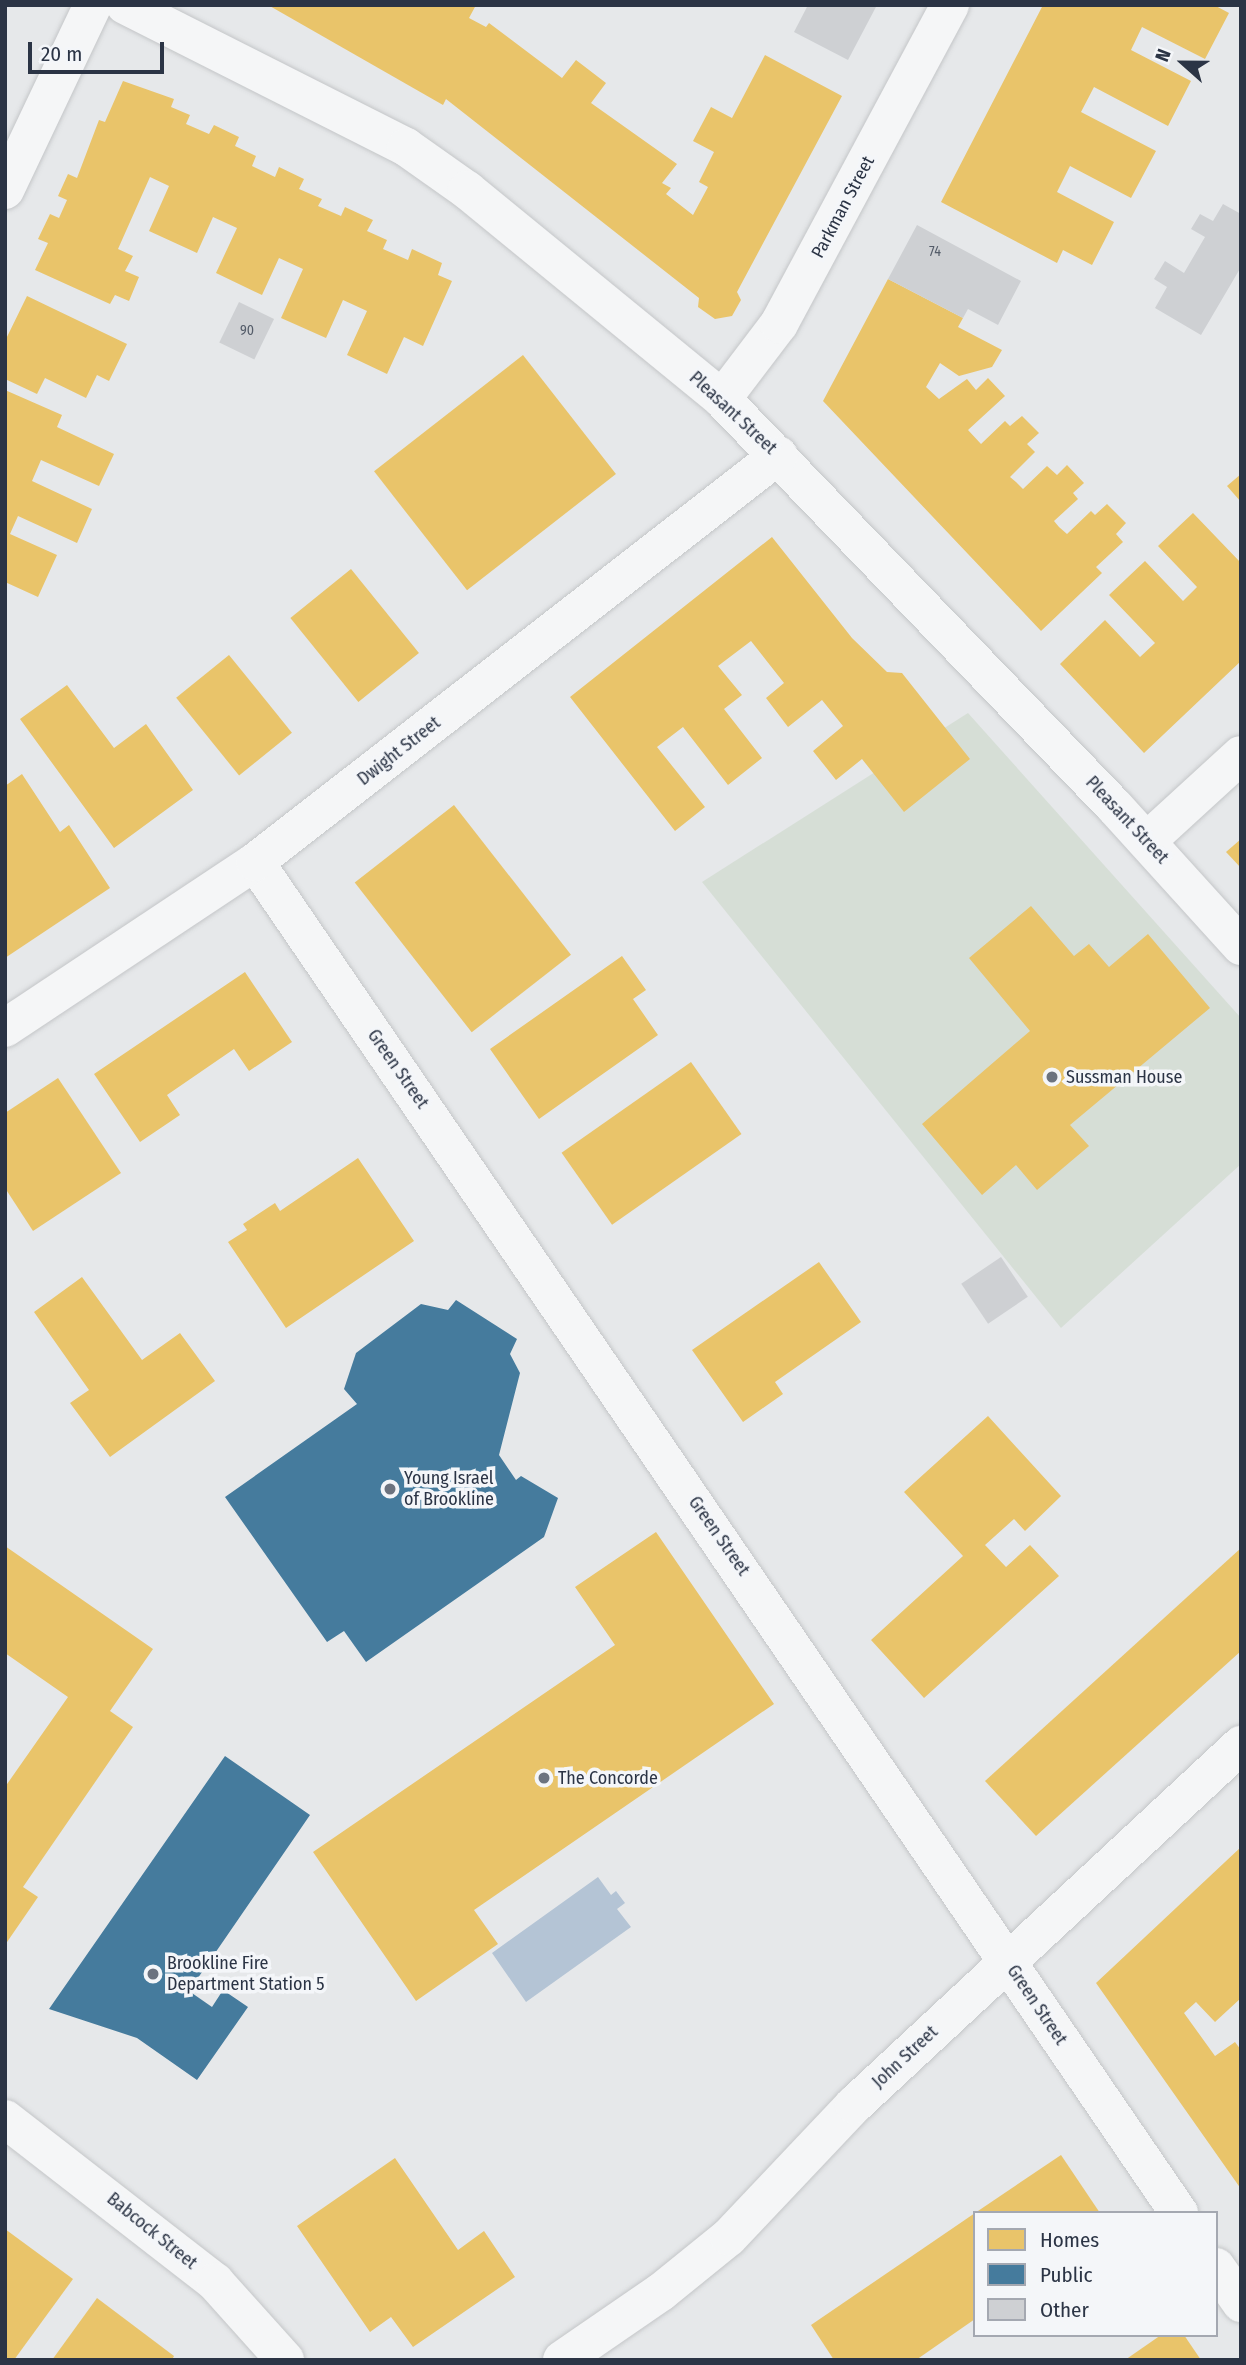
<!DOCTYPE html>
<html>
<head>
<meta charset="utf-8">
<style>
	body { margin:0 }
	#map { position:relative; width:1246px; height:2365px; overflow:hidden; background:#e6e8ea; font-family:"Fira Sans Condensed",sans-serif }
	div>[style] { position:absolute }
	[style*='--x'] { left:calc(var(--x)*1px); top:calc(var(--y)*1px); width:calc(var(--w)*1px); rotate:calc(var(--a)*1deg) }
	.green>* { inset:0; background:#d6ded6 }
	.water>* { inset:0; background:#b4c4d5 }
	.homes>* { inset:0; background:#e9c46a; transform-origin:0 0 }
	.public>* { inset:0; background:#457b9d }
	.building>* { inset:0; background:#ced0d3; transform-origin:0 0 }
	.roads { filter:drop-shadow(0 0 2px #c4c6c8) drop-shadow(0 0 2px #c4c6c8) }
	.minor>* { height:38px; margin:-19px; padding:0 19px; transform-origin:19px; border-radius:19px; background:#f5f6f7 }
	.dots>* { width:19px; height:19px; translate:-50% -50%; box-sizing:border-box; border:4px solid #f4f6f9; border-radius:50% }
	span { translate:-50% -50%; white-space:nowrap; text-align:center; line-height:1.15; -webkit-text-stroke:7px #f4f6f9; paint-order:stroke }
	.number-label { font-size:14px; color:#545c69 }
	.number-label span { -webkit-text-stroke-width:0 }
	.street-label { font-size:18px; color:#2b3445 }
	.poi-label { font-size:18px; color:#2b3445 }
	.left { translate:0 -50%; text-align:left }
	.frame { position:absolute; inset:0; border:7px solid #2b3445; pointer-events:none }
	.legend { position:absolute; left:973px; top:2211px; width:245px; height:126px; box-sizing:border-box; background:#f4f6f9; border:2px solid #a4a8b1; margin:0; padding:9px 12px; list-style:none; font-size:21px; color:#2b3445 }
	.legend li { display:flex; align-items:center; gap:14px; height:35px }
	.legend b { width:35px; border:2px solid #a4a8b1 }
	.north { position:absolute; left:1148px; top:28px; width:70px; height:70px; -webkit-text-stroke:5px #f4f6f9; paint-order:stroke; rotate:291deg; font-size:19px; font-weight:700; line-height:28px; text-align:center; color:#2b3445 }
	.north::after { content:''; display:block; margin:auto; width:24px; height:32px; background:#2b3445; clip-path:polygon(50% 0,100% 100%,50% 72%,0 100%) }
	.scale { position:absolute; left:28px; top:42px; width:136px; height:32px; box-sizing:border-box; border:4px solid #2b3445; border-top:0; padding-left:9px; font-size:21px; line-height:24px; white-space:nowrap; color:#2b3445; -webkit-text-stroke:5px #f4f6f9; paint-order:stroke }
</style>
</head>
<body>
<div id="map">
	<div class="green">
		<i style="clip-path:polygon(968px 713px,1241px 1018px,1241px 1164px,1061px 1328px,702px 882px)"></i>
	</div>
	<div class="water">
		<i style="clip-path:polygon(598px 1877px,611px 1895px,616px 1891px,625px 1903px,617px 1909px,631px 1927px,526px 2002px,492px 1953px)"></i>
	</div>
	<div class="homes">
		<i style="clip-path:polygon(268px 5px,476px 5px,469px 18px,486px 27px,489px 23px,562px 78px,576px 60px,606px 83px,591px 103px,677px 164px,662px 183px,671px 188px,666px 194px,693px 215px,708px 187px,699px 182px,714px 152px,693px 141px,711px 107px,732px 118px,765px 55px,842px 96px,737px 292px,741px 300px,732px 316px,715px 319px,698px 307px,699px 298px,446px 99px,443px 105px)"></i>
		<i style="clip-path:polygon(1043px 5px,1214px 5px,1229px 13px,1205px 59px,1142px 27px,1131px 50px,1191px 81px,1168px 126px,1094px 87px,1081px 112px,1156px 151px,1131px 198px,1070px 166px,1057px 192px,1114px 222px,1092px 265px,1063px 250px,1057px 263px,941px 202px)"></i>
		<i style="clip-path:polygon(123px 81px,174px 99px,171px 107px,190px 115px,186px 124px,209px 134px,214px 125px,239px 137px,235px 146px,256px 156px,252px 166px,275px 177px,279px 167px,304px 179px,299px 189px,322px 199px,318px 206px,341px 216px,345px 207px,373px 220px,367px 231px,387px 240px,383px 249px,408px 260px,412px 249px,442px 263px,438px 275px,452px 281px,423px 346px,404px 337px,387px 374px,347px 355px,367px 311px,343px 300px,326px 338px,281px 318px,303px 269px,279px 258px,262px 295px,216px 273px,237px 228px,213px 217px,197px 253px,149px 231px,169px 186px,150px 177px,118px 249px,133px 256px,125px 271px,139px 277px,129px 301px,115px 295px,110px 304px,35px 270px,48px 243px,38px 239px,50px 214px,59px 218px,67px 200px,58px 196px,68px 174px,77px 178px,99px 120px,105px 122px)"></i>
		<i style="clip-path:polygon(888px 279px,963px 318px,958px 327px,1002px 350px,992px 367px,959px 376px,940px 363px,926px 387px,939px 399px,967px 379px,976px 390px,988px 378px,1005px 396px,968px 430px,981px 444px,1005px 421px,1010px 426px,1022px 416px,1039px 433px,1027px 444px,1035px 452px,1010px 477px,1016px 482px,1023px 489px,1047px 466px,1057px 475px,1067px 465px,1084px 483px,1073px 493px,1078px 499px,1054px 521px,1059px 527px,1067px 534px,1091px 511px,1095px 515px,1107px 504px,1126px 523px,1116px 534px,1123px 542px,1096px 567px,1102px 573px,1041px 631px,823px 401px)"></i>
		<i style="clip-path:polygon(27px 296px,127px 344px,109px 381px,97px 375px,86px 398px,45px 378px,37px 394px,5px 379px,5px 341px)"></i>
		<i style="left:523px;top:355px;width:151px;height:189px;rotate:52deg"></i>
		<i style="clip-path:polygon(5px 390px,62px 415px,57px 427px,114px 454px,99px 486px,41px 460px,32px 481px,92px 509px,77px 543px,18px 516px,10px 534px,57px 555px,38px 597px,5px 582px)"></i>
		<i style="clip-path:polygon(1241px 474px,1241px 502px,1227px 486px)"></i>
		<i style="clip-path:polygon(1193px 513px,1241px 563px,1241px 661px,1144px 753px,1060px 664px,1105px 620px,1140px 657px,1155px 643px,1109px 595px,1145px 561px,1183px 601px,1197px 587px,1158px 546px)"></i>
		<i style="clip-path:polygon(772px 537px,852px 638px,887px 672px,902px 673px,970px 759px,904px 812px,862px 759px,836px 780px,813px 751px,843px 726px,822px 700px,788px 727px,766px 698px,784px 683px,751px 641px,718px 666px,742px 695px,724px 709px,762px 758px,728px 785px,683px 727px,657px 747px,705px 807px,675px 831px,570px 697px)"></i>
		<i style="left:351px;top:569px;width:108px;height:78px;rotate:51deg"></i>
		<i style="left:229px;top:655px;width:100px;height:68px;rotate:51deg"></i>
		<i style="clip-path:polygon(67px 685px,114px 748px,146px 724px,193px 790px,114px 848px,20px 719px)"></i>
		<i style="clip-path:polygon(22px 774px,60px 832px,69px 825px,110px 888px,5px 958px,5px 786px)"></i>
		<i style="left:454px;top:805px;width:190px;height:126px;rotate:52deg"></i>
		<i style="clip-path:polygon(1241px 839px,1241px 868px,1226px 852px)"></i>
		<i style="clip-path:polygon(1031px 906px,1074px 956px,1089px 944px,1109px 967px,1148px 934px,1210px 1008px,1070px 1125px,1089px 1146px,1037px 1190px,1016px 1165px,982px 1195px,922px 1124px,1030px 1031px,969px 958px)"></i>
		<i style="clip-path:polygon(622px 956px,646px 990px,633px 999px,658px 1035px,539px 1119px,490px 1049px)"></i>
		<i style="clip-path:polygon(245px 972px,292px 1042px,249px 1071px,234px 1049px,167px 1095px,180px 1115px,140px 1142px,94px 1074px)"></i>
		<i style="left:691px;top:1062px;width:88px;height:158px;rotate:55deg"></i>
		<i style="clip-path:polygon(58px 1078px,121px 1173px,33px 1231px,5px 1188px,5px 1113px)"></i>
		<i style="clip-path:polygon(358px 1158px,414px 1241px,286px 1328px,228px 1242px,247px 1230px,243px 1224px,275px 1203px,280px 1211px)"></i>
		<i style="clip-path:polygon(819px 1262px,861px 1322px,775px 1382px,783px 1394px,743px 1422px,692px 1350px)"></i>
		<i style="clip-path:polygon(82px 1277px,142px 1360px,180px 1333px,215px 1381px,110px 1457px,70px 1403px,89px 1390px,34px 1312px)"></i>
		<i style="clip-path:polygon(988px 1416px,1061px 1496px,1025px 1531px,1014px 1519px,985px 1545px,1006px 1567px,1030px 1545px,1059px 1576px,924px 1698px,871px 1640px,963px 1556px,904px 1492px)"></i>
		<i style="clip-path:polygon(656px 1532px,774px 1704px,474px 1910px,498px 1944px,416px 2001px,313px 1852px,615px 1645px,575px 1587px)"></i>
		<i style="clip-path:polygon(5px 1546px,153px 1649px,110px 1711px,133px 1727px,23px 1887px,38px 1897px,5px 1945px,5px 1787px,68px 1697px,5px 1653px)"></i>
		<i style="clip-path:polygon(1241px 1548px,1241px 1651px,1036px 1836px,985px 1781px)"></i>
		<i style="clip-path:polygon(1241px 1847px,1241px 1998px,1215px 2022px,1196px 2002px,1184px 2013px,1215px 2056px,1235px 2042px,1241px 2050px,1241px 2189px,1096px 1983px)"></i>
		<i style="clip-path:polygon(1061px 2155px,1100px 2213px,975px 2213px)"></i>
		<i style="clip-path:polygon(395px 2158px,458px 2250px,484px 2231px,515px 2277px,413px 2347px,391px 2317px,370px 2332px,297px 2226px)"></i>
		<i style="clip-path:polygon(975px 2213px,975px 2319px,916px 2360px,834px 2360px,811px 2325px)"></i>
		<i style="clip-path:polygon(5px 2229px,73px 2279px,14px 2360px,5px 2360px)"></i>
		<i style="clip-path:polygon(97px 2298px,174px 2356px,172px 2360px,52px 2360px)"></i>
		<i style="clip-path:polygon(1161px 2335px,1184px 2335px,1201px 2360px,1125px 2360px)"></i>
	</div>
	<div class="public">
		<i style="clip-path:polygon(456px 1300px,517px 1339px,510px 1354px,520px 1373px,499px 1455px,516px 1480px,521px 1476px,558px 1498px,544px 1537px,366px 1662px,344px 1631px,327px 1642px,225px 1497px,357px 1404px,344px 1389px,356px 1353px,421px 1304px,448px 1310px)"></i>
		<i style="clip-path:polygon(225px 1756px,310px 1815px,189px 1991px,212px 2007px,223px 1990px,248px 2007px,197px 2080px,137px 2038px,49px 2009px)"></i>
	</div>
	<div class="building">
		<i style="clip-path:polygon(808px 5px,877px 5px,848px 60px,794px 32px)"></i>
		<i style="clip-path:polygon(1223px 204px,1241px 214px,1241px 267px,1201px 335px,1155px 308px,1167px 287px,1154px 279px,1165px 261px,1184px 273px,1205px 237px,1191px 229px,1200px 214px,1213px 221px)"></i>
		<i style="clip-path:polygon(917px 225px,1021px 281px,998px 325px,968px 309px,963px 318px,888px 279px)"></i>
		<i style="left:239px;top:302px;width:39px;height:45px;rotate:26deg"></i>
		<i style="left:1001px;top:1257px;width:48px;height:48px;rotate:56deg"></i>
	</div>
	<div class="roads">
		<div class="minor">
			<i style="--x:125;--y:5;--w:315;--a:26.8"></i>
			<i style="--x:406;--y:147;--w:75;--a:35.2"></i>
			<i style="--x:467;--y:190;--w:330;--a:39.3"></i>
			<i style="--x:722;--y:399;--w:565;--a:46.08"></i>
			<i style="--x:1114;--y:806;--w:189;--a:47.8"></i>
			<i style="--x:5;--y:190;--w:205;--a:-64.6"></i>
			<i style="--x:722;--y:399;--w:94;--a:-52.8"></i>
			<i style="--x:779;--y:324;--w:362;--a:-61.8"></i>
			<i style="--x:1147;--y:841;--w:127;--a:-42.5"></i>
			<i style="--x:255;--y:862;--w:1637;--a:55.63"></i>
			<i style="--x:5;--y:1028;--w:300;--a:-33.6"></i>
			<i style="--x:255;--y:862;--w:663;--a:-37.84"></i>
			<i style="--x:5;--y:2119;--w:266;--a:37.8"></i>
			<i style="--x:215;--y:2282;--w:105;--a:48.1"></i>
			<i style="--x:1216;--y:2267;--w:44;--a:55.2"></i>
			<i style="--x:562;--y:2360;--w:120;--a:-34.5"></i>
			<i style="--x:661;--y:2292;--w:87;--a:-39"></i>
			<i style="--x:729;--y:2237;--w:182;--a:-46.6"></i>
			<i style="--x:854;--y:2105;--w:529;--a:-42.93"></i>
		</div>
	</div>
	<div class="dots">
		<i style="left:1052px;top:1077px;background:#6c737f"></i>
		<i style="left:390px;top:1489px;background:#6c737f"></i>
		<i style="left:544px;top:1778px;background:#6c737f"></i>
		<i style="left:153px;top:1974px;background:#6c737f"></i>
	</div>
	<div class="number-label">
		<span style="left:935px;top:252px">74</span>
		<span style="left:247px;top:331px">90</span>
	</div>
	<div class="street-label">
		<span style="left:843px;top:207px;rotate:-62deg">Parkman Street</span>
		<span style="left:733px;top:413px;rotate:43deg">Pleasant Street</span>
		<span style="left:399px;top:751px;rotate:-38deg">Dwight Street</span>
		<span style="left:1127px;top:820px;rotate:47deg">Pleasant Street</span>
		<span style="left:398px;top:1069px;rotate:55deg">Green Street</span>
		<span style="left:719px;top:1536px;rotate:55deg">Green Street</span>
		<span style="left:1037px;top:2005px;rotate:56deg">Green Street</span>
		<span style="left:905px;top:2057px;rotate:-43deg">John Street</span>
		<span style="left:152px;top:2231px;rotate:39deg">Babcock Street</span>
	</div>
	<div class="poi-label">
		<span class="left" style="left:1066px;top:1077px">Sussman House</span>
		<span class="left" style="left:404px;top:1489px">Young Israel<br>of Brookline</span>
		<span class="left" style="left:558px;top:1778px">The Concorde</span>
		<span class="left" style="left:167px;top:1974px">Brookline Fire<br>Department Station 5</span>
	</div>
	<div class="frame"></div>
	<ul class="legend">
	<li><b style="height:19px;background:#e9c46a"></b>Homes</li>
	<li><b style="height:19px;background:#457b9d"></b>Public</li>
	<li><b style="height:19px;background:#ced0d3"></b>Other</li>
	</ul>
	<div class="north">N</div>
	<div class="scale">20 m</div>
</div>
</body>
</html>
